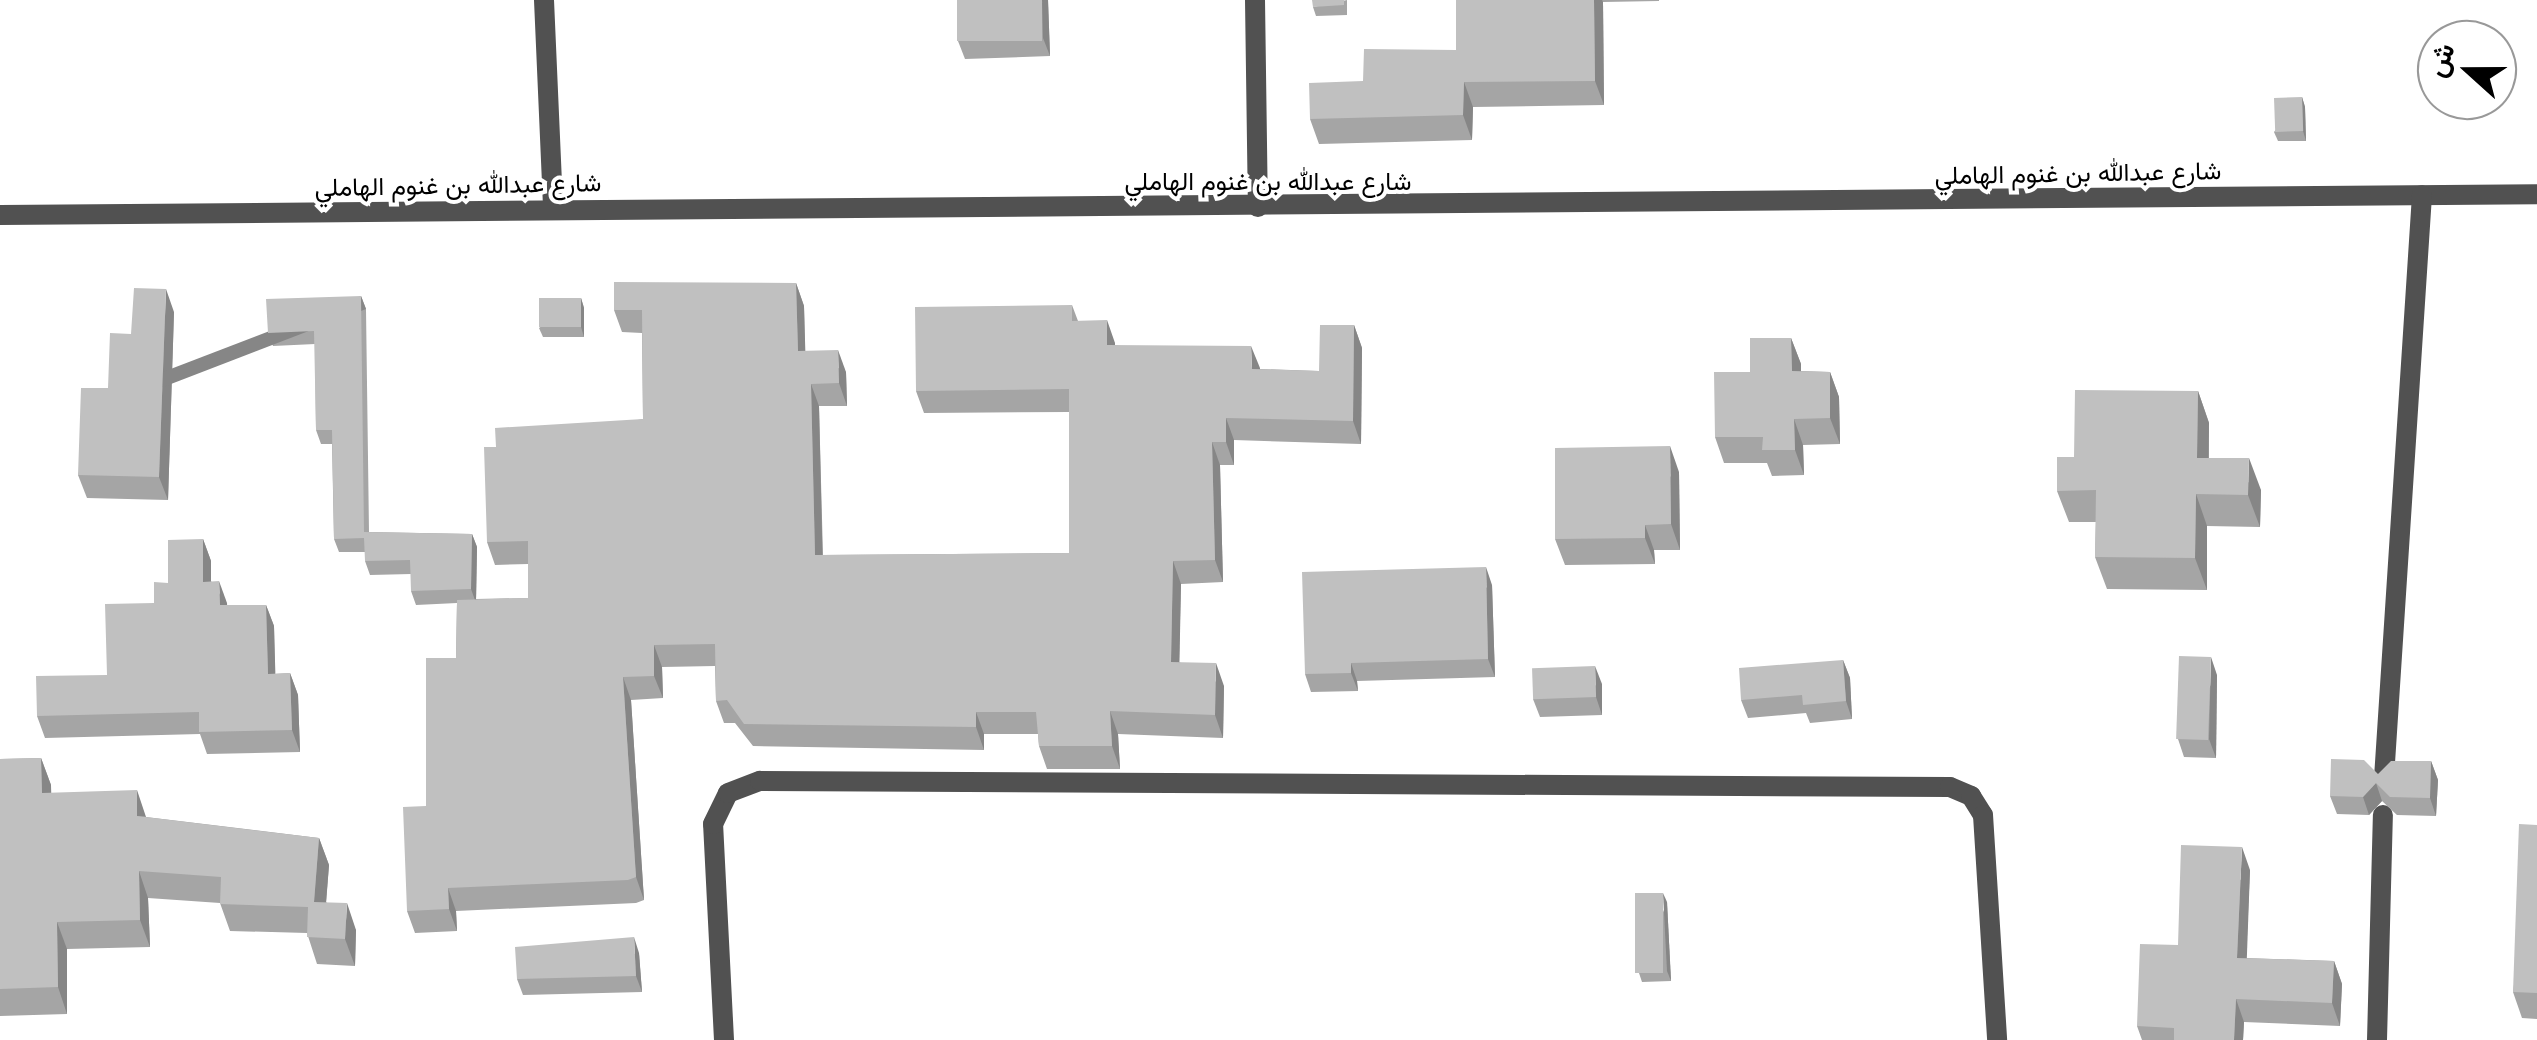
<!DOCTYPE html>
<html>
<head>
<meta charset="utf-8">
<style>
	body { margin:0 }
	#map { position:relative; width:2537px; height:1040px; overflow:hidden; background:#fff; font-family:Arial,Vazirmatn,sans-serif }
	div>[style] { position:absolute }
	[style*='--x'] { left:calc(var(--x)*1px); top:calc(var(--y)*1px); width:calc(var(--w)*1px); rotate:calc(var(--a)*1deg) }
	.street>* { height:20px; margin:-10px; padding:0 10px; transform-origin:10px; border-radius:10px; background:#515151 }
	.wall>* { inset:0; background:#a5a5a5 }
	.shaded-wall>* { inset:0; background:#868686; transform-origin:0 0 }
	.building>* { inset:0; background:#c0c0c0; transform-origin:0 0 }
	span { translate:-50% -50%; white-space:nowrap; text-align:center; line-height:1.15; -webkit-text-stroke:8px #fff; paint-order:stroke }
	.street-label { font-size:25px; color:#000 }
	.north { position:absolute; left:2417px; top:20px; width:100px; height:100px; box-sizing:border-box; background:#fff; border:2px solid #999; border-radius:50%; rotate:291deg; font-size:28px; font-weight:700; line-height:40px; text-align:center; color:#000 }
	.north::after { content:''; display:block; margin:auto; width:35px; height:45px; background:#000; clip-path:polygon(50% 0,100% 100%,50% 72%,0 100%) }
</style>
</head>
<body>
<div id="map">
	<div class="street">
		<i style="--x:544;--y:0;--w:210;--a:87.5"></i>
		<i style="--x:1255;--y:0;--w:207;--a:89.2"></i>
		<i style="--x:0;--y:215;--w:2537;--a:-0.47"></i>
		<i style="--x:2384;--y:778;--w:584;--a:-86.27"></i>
		<i style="--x:724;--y:1040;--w:216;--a:-92.9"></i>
		<i style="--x:713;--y:824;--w:34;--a:-64"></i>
		<i style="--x:728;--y:793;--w:34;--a:-21"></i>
		<i style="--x:760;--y:781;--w:1190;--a:0.29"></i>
		<i style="--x:1950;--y:787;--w:23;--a:23"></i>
		<i style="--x:1971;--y:796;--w:22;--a:58"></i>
		<i style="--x:1983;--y:815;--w:225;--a:86.4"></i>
		<i style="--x:2377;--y:1040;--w:225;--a:-88.5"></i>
	</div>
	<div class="wall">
		<i style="clip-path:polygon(1048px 0,1050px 56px,965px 59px,958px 41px)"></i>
		<i style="clip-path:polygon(1347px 0,1347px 15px,1316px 16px,1313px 7px)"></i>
		<i style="clip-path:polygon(1456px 0,1659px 0,1659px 1px,1603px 2px,1604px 105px,1473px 107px,1472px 140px,1319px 144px,1310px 119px,1363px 81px,1456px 50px)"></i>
		<i style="clip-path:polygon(2302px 97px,2305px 107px,2306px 141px,2278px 141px,2274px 132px)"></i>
		<i style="clip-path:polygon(796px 283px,804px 306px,805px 351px,846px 372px,847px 406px,819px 406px,823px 555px,1069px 553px,1069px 412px,924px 413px,916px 391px,1072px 305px,1078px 321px,1115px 343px,1115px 345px,1260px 369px,1319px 371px,1354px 325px,1362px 348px,1361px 444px,1234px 440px,1234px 465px,1220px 465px,1223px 582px,1181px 584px,1179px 662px,1224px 686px,1223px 738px,1118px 734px,1120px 769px,1047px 769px,1039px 746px,1038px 734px,984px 734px,984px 750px,753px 746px,735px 723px,724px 723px,716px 701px,715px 666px,662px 667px,663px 698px,631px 700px,644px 900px,636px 903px,456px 911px,457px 931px,415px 933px,407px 911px,426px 806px,456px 658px,457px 603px,416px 605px,411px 591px,411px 574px,370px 575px,365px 561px,365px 552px,339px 552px,334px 539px,332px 444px,321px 444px,316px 430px,315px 344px,273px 346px,268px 333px,361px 296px,366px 309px,369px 532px,472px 534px,477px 547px,476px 599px,528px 598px,528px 564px,495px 565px,487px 542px,496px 447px,643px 419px,642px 333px,622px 332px,614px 310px)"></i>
		<i style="clip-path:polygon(581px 298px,584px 308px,584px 337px,543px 337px,539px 328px)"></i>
		<i style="clip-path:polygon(174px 312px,168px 500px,87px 498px,78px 475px,108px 388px,131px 334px)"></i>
		<i style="clip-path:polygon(1791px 338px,1801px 364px,1801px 371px,1830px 372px,1839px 397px,1840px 444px,1803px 445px,1804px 475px,1772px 476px,1767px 463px,1724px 463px,1715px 437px,1750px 372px)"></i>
		<i style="clip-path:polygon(2198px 391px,2209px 423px,2209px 458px,2261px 490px,2260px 527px,2207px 526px,2207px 590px,2107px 589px,2095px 557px,2096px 522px,2069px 522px,2057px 491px)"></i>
		<i style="clip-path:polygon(1679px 472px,1680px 550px,1654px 550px,1655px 564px,1565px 565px,1555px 539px)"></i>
		<i style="clip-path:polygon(203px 539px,211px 561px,211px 581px,227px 605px,266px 605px,274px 626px,275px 674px,290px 673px,298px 695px,300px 752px,207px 754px,200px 734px,45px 738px,37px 716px,107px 675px,168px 583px)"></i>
		<i style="clip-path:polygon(1492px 585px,1495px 677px,1357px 681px,1358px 691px,1311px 692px,1305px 674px)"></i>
		<i style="clip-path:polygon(1843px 660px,1850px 678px,1852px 719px,1810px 723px,1806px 713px,1748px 718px,1741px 700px)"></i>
		<i style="clip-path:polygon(2217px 675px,2216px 758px,2184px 757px,2178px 739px)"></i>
		<i style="clip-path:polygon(1602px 684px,1602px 715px,1540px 717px,1533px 699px)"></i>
		<i style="clip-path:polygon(41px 758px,51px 785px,51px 793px,146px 817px,319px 838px,329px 865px,326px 902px,356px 930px,355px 966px,317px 964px,307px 933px,230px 931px,220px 903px,148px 898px,150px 947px,67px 949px,67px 1014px,0 1016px,0 759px)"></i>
		<i style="clip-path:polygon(2431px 761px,2438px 780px,2436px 816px,2397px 815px,2382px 801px,2369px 815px,2337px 814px,2330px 796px,2378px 774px)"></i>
		<i style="clip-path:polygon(2537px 825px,2537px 1019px,2522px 1018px,2513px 992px)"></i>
		<i style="clip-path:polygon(2250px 870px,2246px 958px,2334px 961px,2342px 984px,2340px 1026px,2244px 1022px,2243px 1040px,2142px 1040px,2137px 1026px,2178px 945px)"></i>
		<i style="clip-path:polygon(1667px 902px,1671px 981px,1642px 982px,1639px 973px)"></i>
		<i style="clip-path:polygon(639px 953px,642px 992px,523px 995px,517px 979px)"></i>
	</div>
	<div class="shaded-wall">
		<i style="clip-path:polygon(1042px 0,1048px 0,1050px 56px,1043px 38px)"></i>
		<i style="clip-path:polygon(1594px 0,1602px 0,1603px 2px,1604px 105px,1595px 81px)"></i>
		<i style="clip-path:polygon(1464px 82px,1473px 107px,1472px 140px,1463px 115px)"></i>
		<i style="clip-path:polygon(2302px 97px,2305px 107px,2306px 141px,2303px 131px)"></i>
		<i style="clip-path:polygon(796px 283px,804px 306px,806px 374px,798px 351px)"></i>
		<i style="clip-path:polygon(166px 289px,174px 312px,168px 500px,159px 477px)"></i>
		<i style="left:361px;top:296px;width:14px;height:236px;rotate:69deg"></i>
		<i style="clip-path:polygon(581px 298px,584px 308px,584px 337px,581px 327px)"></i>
		<i style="clip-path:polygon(1107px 320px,1115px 343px,1115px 367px,1107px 345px)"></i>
		<i style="clip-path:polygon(1354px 325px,1362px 348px,1361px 444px,1353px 421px)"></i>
		<i style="clip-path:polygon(1791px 338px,1801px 364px,1801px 397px,1792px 371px)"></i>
		<i style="clip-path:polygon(1251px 346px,1260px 368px,1260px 392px,1252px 369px)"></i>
		<i style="clip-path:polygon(838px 350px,846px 372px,847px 406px,839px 383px)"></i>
		<i style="clip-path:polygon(1830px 372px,1839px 397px,1840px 444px,1830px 418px)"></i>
		<i style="clip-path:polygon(811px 384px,819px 406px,823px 578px,815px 555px)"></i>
		<i style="clip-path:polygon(2198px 391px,2209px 423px,2208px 490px,2197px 458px)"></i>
		<i style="clip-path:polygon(1226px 418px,1234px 440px,1234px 465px,1226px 442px)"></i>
		<i style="clip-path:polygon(1794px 419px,1803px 445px,1804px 475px,1795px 450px)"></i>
		<i style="clip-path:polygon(1212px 442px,1220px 465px,1223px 582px,1215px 560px)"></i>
		<i style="clip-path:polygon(1670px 446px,1679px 472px,1680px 550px,1671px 524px)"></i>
		<i style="clip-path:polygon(2249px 458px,2261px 490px,2260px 527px,2248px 495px)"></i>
		<i style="clip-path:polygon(2196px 494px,2207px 526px,2207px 590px,2195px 558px)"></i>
		<i style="clip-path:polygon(1645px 525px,1654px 550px,1655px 564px,1645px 538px)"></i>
		<i style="clip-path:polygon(472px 534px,477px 547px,476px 603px,471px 589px)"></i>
		<i style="clip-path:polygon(203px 539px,211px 561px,211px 604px,203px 582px)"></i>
		<i style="clip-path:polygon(1173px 561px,1181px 584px,1179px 684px,1171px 662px)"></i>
		<i style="clip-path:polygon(1486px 567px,1492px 585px,1495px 677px,1488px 659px)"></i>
		<i style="clip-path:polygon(219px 581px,227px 603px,228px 627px,220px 605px)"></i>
		<i style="clip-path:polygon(266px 605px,274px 626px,276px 696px,268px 674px)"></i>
		<i style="clip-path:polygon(654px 645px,662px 667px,663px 698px,654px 676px)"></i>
		<i style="clip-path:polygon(2211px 657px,2217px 675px,2216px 758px,2209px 739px)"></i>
		<i style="clip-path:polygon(1843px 660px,1850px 678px,1852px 719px,1846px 701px)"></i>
		<i style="clip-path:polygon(1216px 663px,1224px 686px,1223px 738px,1215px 715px)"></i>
		<i style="clip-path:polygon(1351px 663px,1357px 681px,1358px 691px,1351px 673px)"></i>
		<i style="clip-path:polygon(1595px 666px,1602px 684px,1602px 715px,1596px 697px)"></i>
		<i style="clip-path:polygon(290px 673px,298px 695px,300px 752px,292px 730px)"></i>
		<i style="clip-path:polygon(623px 677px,631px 700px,644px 900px,636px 877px)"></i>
		<i style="clip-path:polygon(1110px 711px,1118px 734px,1120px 769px,1112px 746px)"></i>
		<i style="clip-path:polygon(976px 712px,984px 734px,984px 750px,976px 727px)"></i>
		<i style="clip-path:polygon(41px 758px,51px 785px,52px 820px,42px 793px)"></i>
		<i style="clip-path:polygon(2431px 761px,2438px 780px,2436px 816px,2430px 798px)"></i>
		<i style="clip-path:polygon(2376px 783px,2382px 801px,2369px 815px,2363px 797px)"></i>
		<i style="clip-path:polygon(137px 790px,146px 817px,137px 816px)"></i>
		<i style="clip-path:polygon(319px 838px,329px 865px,324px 929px,314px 902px)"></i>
		<i style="clip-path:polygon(2242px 847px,2250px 870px,2246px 981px,2237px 958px)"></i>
		<i style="clip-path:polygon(139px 871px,148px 898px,150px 947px,140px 920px)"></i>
		<i style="clip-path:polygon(448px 888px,456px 911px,457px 931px,449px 909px)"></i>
		<i style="clip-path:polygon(1663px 893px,1667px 902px,1671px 981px,1667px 971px)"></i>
		<i style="clip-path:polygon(347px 903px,356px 930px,355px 966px,345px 939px)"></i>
		<i style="clip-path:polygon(57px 922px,67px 949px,67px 1014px,58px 987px)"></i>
		<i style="clip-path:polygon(634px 937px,639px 953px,642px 992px,636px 976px)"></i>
		<i style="clip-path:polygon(2334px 961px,2342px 984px,2340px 1026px,2332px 1003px)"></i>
		<i style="clip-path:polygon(2236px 999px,2244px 1022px,2243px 1040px,2234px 1040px)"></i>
	</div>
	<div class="building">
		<i style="left:957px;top:0;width:85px;height:41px"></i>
		<i style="clip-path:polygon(1312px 0,1344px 0,1344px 5px,1313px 7px)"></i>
		<i style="clip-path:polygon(1456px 0,1594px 0,1595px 81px,1464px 82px,1463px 115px,1310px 119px,1309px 83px,1363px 81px,1364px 49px,1456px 50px)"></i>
		<i style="left:2302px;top:97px;width:34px;height:28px;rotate:88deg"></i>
		<i style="clip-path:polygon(614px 282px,796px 283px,798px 351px,838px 350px,839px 383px,811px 384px,815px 555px,1069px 553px,1069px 389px,916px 391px,915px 307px,1072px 305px,1072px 321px,1107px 320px,1107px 345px,1251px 346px,1252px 369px,1319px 371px,1320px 325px,1354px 325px,1353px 421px,1226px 418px,1226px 442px,1212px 442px,1215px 560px,1173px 561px,1171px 662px,1216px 663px,1215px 715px,1110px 711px,1112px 746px,1039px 746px,1036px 712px,976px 712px,976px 727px,744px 724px,727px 700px,716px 701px,715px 644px,654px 645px,654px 676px,623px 677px,636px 877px,628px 880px,448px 888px,449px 909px,407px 911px,403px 807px,426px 806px,426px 658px,456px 658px,457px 600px,528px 598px,528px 541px,487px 542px,484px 447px,496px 447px,495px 428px,643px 419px,642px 310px,614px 310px)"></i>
		<i style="clip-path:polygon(134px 288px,166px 289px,159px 477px,78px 475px,81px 388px,108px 388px,110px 333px,131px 334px)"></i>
		<i style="clip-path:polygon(361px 296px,364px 532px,472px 534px,471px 589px,411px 591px,410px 560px,365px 561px,364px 538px,334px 539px,332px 430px,316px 430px,314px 331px,268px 333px,266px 299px)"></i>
		<i style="left:581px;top:298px;width:29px;height:42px;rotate:90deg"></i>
		<i style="clip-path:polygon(1750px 338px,1791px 338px,1792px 371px,1830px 372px,1830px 418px,1794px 419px,1795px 450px,1762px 450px,1763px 437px,1715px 437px,1714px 372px,1750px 372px)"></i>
		<i style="clip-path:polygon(2075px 390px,2198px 391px,2197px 458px,2249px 458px,2248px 495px,2196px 494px,2195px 558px,2095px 557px,2096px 490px,2057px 491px,2057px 457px,2074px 457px)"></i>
		<i style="clip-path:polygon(1670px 446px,1671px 524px,1645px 525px,1645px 538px,1555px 539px,1555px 448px)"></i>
		<i style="clip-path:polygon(203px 539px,203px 582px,219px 581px,220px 605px,266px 605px,268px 674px,290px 673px,292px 730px,199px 732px,199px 712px,37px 716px,36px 676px,107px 675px,105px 604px,154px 603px,154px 582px,168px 583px,168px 540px)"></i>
		<i style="clip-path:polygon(1486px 567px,1488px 659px,1351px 663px,1351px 673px,1305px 674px,1302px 572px)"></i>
		<i style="left:2179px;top:656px;width:32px;height:83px;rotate:2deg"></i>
		<i style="clip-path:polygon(1843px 660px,1846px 701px,1803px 705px,1802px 695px,1741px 700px,1739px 668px)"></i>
		<i style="left:1595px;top:666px;width:31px;height:63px;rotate:88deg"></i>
		<i style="clip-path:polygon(41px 758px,42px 793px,137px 790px,137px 816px,319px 838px,314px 902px,347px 903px,345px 939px,307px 937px,308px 907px,220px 904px,221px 877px,139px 871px,140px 920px,57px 922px,58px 987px,0 989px,0 759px)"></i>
		<i style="clip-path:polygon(2331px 759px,2364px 760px,2378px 774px,2391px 761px,2431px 761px,2430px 798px,2390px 797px,2376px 783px,2363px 797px,2330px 796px)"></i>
		<i style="clip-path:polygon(2519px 824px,2537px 825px,2537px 993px,2513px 992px)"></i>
		<i style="clip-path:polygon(2181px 845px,2242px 847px,2237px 958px,2334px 961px,2332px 1003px,2236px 999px,2234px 1040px,2174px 1040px,2174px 1028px,2137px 1026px,2140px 944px,2178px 945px)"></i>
		<i style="left:1635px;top:893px;width:28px;height:80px"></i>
		<i style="clip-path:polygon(634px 937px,636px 976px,517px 979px,515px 947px)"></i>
	</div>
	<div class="street-label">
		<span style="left:2078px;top:173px;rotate:-1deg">شارع عبدالله بن غنوم الهاملي</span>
		<span style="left:1268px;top:181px">شارع عبدالله بن غنوم الهاملي</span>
		<span style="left:458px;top:185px;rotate:-1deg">شارع عبدالله بن غنوم الهاملي</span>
	</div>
	<div class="north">ش</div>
</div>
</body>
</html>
